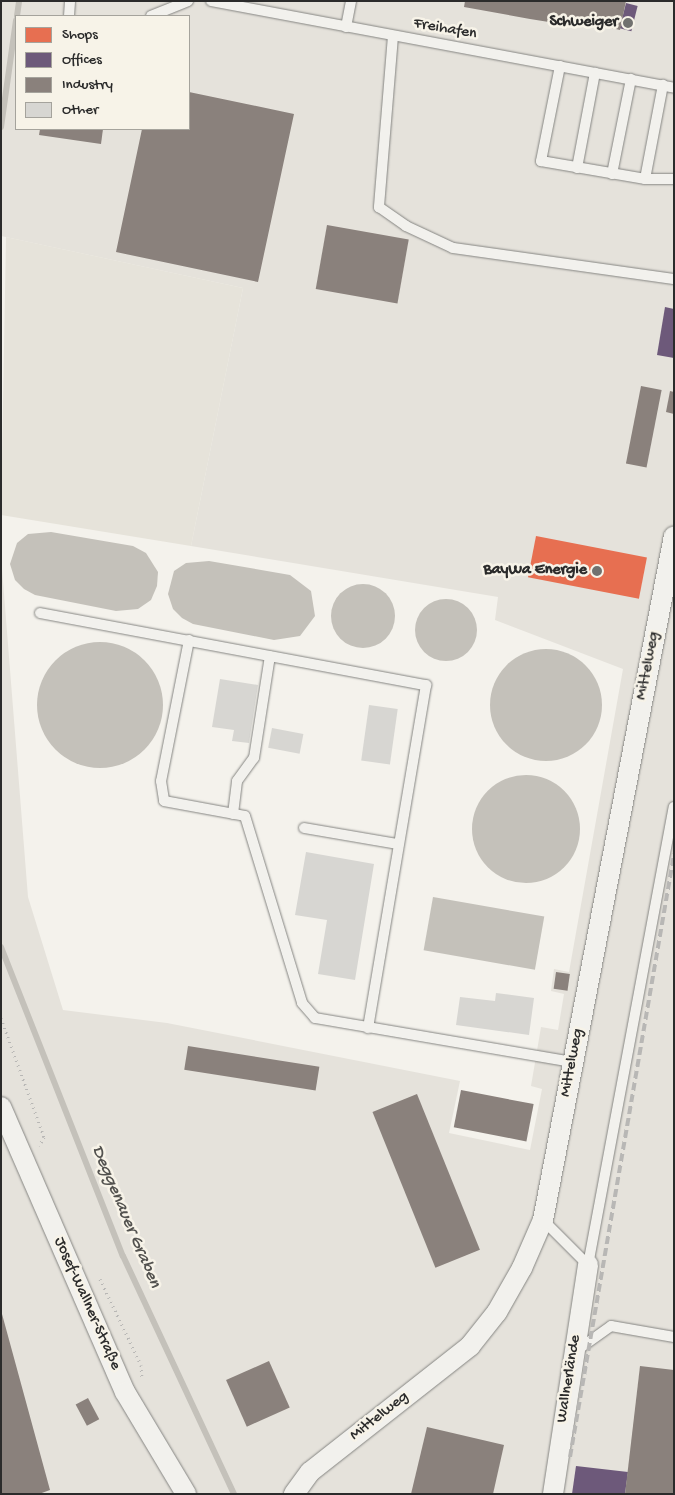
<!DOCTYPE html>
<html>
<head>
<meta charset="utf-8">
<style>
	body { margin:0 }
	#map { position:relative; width:675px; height:1495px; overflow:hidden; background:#f4f2ec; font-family:"Gochi Hand",sans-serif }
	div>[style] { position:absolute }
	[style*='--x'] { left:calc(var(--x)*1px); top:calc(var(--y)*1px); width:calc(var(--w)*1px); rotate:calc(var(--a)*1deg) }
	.built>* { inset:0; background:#e5e2db }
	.green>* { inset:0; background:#e6e3da }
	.water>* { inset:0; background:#c4c1ba; transform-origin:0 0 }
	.round { border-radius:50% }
	.shops>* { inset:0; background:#e76f51; transform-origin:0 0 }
	.offices>* { inset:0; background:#6d597a; transform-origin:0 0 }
	.industry>* { inset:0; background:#8a817c; transform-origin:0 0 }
	.stream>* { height:6px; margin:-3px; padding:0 3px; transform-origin:3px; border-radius:3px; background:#c4c1ba }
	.building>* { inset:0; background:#d7d6d2; transform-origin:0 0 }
	.path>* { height:3px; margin-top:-1.5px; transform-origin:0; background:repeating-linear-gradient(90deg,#b8b7b5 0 1px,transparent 0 5px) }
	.roads { filter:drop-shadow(0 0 1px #858582) drop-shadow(0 0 1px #858582) }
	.service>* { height:10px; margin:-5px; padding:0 5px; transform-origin:5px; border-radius:5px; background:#f2f1ed }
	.minor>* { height:20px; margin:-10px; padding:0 10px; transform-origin:10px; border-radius:10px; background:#f2f1ed }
	.rail>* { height:4px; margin-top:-2px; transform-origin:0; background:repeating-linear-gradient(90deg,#b8b7b5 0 8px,transparent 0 12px) }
	.dots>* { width:14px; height:14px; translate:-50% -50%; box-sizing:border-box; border:2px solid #f7f3e8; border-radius:50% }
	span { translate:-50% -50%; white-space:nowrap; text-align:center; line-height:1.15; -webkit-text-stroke:5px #f7f3e8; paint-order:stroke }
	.poi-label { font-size:16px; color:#2b2b2b; font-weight:700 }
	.right { translate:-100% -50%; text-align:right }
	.street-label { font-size:16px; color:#2b2b2b }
	.water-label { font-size:18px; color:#53524f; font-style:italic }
	.frame { position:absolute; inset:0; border:2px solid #2b2b2b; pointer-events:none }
	.legend { position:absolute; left:15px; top:15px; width:175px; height:115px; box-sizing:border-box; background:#f7f3e8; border:1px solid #a5a39c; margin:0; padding:6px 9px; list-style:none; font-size:15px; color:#2b2b2b }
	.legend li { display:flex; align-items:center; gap:10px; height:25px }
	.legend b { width:25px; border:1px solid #a5a39c }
</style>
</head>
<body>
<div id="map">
	<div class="built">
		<i style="clip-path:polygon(evenodd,1px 1px,674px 1px,674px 1494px,1px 1494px,1px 556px,28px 897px,63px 1010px,167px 1023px,460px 1081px,449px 1133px,530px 1150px,542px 1089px,531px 1086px,541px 1027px,558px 1030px,564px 994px,551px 991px,554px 969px,569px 972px,623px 669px,495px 620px,498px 597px,191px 546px,243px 288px,1px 236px,1px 1px,16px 16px,189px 16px,189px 129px,16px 129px,16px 16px)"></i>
	</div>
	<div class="green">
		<i style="clip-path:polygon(6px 237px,243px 288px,191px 546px,1px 515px)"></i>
	</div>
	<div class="water">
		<i style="clip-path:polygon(51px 532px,133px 546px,146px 553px,158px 572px,157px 586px,151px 600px,138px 609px,116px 611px,35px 595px,24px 589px,15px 580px,10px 564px,17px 543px,28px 534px)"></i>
		<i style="clip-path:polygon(209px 561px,290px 575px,311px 591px,315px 616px,300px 636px,274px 640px,193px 624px,182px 618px,173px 609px,168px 594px,174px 571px,186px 563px)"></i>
		<i class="round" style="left:331px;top:584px;width:64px;height:64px"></i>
		<i class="round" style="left:415px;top:599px;width:62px;height:62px"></i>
		<i class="round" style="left:37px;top:642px;width:126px;height:126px"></i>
		<i class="round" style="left:490px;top:649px;width:112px;height:112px"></i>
		<i class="round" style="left:472px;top:775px;width:108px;height:108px"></i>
		<i style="left:433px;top:897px;width:113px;height:54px;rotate:10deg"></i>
	</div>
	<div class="shops">
		<i style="left:536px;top:536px;width:113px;height:42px;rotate:11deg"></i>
	</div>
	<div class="offices">
		<i style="left:626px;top:3px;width:12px;height:26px;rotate:14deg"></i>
		<i style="clip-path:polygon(665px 307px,674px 309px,674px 358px,657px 355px)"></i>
		<i style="clip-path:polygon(576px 1466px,628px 1472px,625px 1494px,572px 1494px)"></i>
	</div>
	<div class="industry">
		<i style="clip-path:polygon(465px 1px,626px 1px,620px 30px,575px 19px,574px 26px,530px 19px,464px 7px)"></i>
		<i style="clip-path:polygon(189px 92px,294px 114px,258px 282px,116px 252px,142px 129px,189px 129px)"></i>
		<i style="clip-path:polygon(40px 129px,103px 129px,101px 144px,39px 135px)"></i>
		<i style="left:327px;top:225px;width:83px;height:65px;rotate:10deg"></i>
		<i style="left:641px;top:386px;width:21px;height:79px;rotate:11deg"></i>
		<i style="clip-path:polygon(670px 391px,674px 392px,674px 414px,666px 412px)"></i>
		<i style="left:556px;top:972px;width:14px;height:17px;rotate:8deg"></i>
		<i style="left:188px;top:1046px;width:133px;height:24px;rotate:9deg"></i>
		<i style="left:461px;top:1090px;width:74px;height:38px;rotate:11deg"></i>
		<i style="left:417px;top:1094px;width:168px;height:48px;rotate:68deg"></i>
		<i style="clip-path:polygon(2px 1314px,50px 1490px,39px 1494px,1px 1494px)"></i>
		<i style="left:269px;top:1361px;width:51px;height:47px;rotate:66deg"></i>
		<i style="clip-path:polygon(640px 1366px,674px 1370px,674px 1494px,625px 1494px)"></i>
		<i style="left:88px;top:1398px;width:24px;height:14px;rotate:62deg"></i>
		<i style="clip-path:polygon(427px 1427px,504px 1445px,493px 1494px,411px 1494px)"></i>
	</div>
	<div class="stream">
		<i style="--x:17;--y:16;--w:15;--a:-82"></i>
		<i style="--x:1;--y:127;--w:108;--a:-82"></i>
		<i style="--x:1;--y:947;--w:332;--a:68.5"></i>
		<i style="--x:123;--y:1256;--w:263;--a:65"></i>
	</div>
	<div class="building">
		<i style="clip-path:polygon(220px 679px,258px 685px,249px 743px,232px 741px,234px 730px,212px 727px)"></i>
		<i style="left:369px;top:705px;width:29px;height:56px;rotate:8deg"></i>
		<i style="left:272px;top:728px;width:32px;height:20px;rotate:11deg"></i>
		<i style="clip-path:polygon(306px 852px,374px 864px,355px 980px,318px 974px,327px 920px,295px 915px)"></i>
		<i style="clip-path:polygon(496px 993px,534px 998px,529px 1035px,456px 1025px,460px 997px,495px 1001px)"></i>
	</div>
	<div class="path">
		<i style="--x:1;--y:1018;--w:127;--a:70.1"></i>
		<i style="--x:44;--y:1137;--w:10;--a:119"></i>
		<i style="--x:100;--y:1279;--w:95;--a:64.5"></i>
		<i style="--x:141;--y:1365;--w:13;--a:86"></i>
	</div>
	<div class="roads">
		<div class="service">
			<i style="--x:211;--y:1;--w:471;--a:10.6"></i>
			<i style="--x:69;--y:16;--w:15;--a:-86"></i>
			<i style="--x:151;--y:16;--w:40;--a:-22"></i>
			<i style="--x:346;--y:27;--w:26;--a:-79"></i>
			<i style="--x:393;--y:36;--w:172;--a:94.7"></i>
			<i style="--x:379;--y:207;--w:33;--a:35"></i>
			<i style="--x:406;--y:226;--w:52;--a:25.1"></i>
			<i style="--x:453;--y:248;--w:223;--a:8"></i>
			<i style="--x:560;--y:66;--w:97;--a:101.3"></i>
			<i style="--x:541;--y:161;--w:106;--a:9.8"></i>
			<i style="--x:645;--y:179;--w:29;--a:0"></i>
			<i style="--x:577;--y:168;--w:97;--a:-79.3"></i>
			<i style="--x:612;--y:174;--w:97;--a:-78.7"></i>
			<i style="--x:645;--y:179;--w:96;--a:-79.2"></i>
			<i style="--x:40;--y:613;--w:393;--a:10.6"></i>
			<i style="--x:426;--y:685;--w:348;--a:99.6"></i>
			<i style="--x:189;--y:640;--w:144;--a:101.2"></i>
			<i style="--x:161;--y:781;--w:20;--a:81"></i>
			<i style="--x:164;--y:801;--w:82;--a:10.5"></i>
			<i style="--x:245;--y:816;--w:195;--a:73"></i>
			<i style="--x:302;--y:1003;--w:20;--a:49"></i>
			<i style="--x:315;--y:1018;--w:262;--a:9.7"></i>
			<i style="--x:233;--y:814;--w:33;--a:-83"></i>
			<i style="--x:237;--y:781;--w:29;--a:-54"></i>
			<i style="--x:254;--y:758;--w:103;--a:-81.1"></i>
			<i style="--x:304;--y:828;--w:95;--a:9.7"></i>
			<i style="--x:543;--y:1220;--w:64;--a:45"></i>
			<i style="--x:588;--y:1265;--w:466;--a:-79.4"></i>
			<i style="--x:576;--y:1351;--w:43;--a:-35.5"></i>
			<i style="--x:611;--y:1326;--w:64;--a:9.9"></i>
		</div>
		<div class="minor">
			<i style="--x:1;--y:1107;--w:311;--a:66.5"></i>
			<i style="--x:125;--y:1392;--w:119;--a:59.1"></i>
			<i style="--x:294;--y:1494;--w:27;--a:-54"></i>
			<i style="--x:310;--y:1472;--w:204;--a:-38.2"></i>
			<i style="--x:470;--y:1346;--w:43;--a:-51.5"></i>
			<i style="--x:497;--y:1312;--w:51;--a:-60.4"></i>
			<i style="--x:522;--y:1268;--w:52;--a:-66.4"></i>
			<i style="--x:543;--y:1220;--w:696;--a:-79.16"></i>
			<i style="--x:553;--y:1494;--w:232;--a:-81.3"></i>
		</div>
	</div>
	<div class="rail">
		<i style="--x:570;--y:1457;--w:612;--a:-80.21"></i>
	</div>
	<div class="dots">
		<i style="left:628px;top:23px;background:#71716f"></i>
		<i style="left:597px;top:571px;background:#71716f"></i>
	</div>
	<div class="poi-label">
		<span class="right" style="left:618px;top:23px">Schweiger</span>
		<span class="right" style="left:587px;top:571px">BayWa Energie</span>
	</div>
	<div class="street-label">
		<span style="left:445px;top:30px;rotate:10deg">Freihafen</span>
		<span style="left:649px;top:666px;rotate:-79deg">Mittelweg</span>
		<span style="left:573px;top:1063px;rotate:-79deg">Mittelweg</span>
		<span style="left:86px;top:1304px;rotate:66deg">Josef-Wallner-Straße</span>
		<span style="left:570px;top:1379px;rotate:-81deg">Wallnerlände</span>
		<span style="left:380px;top:1417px;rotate:-38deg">Mittelweg</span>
	</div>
	<div class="water-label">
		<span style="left:125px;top:1217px;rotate:67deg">Deggenauer Graben</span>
	</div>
	<div class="frame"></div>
	<ul class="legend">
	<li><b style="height:14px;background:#e76f51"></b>Shops</li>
	<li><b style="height:14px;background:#6d597a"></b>Offices</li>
	<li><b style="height:14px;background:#8a817c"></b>Industry</li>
	<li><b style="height:14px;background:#d7d6d2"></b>Other</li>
	</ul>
</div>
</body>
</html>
